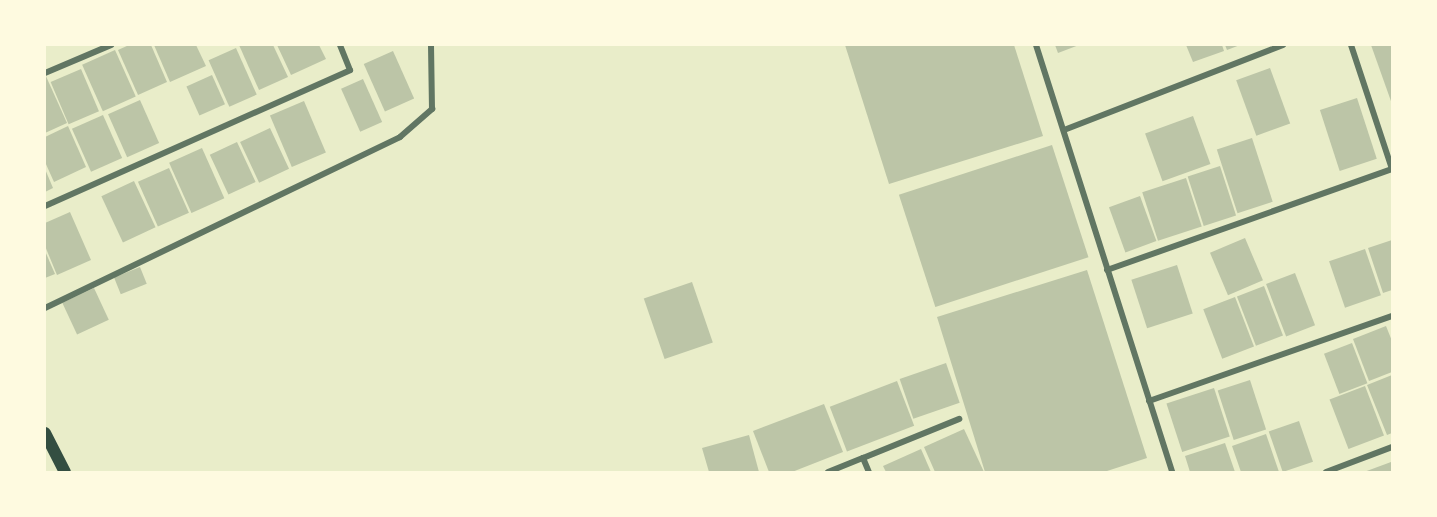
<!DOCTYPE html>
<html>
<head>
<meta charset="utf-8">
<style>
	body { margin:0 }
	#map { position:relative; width:1437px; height:517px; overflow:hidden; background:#e9edc9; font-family:"IBM Plex Sans",sans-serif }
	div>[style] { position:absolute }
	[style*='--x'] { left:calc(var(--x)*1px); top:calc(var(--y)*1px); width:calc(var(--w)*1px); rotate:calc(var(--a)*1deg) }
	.building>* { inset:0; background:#bcc5a7; transform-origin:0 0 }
	.minor>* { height:6px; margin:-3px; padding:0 3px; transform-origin:3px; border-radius:3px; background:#617663 }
	.secondary>* { height:12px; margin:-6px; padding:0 6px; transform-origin:6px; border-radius:6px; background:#344e41 }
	span { translate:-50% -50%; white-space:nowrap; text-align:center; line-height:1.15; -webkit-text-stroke:6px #fefae0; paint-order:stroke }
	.frame { position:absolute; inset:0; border:46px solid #fefae0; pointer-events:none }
</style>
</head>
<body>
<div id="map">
	<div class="building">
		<i style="clip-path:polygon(129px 45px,151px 45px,167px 82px,138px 95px,118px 50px)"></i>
		<i style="clip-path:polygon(154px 45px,196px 45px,206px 66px,170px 82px)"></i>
		<i style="clip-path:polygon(239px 45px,273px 45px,288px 77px,259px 90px)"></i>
		<i style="clip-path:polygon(277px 45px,319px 45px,326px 59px,291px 75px)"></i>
		<i style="clip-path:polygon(845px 45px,1014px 45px,1043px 136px,889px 184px)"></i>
		<i style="clip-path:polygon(1055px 45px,1079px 45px,1058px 53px)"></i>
		<i style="clip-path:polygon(1186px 45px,1222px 45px,1224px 51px,1193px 62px)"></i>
		<i style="clip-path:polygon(1225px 45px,1240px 45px,1227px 50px)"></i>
		<i style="clip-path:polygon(1371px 45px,1392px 45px,1392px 104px)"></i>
		<i style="left:236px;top:48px;width:51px;height:30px;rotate:66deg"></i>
		<i style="left:115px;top:50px;width:51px;height:36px;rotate:66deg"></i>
		<i style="left:393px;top:51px;width:52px;height:32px;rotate:66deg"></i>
		<i style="left:1270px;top:68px;width:59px;height:36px;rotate:70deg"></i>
		<i style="left:81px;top:69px;width:46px;height:33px;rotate:67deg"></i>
		<i style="clip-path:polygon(45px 74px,67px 123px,45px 133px)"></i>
		<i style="left:212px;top:75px;width:32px;height:28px;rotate:66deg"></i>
		<i style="left:363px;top:79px;width:47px;height:24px;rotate:66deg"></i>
		<i style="left:1357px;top:98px;width:64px;height:39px;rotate:72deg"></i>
		<i style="left:140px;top:100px;width:47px;height:35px;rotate:66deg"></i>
		<i style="left:304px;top:101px;width:56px;height:37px;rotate:67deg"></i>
		<i style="left:103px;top:115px;width:47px;height:34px;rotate:66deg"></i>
		<i style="left:1193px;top:116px;width:51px;height:51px;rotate:70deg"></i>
		<i style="clip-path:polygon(68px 126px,86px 167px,54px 182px,45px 162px,45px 137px)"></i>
		<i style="left:270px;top:128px;width:45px;height:33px;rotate:65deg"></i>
		<i style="left:1252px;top:138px;width:67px;height:37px;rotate:72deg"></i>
		<i style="left:237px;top:142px;width:44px;height:30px;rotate:65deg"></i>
		<i style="left:1052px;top:145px;width:118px;height:161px;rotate:72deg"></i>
		<i style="left:202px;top:148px;width:55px;height:36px;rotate:66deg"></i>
		<i style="left:1220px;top:166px;width:52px;height:34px;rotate:72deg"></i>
		<i style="left:169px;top:168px;width:49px;height:34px;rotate:66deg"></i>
		<i style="clip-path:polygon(45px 169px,53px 188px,45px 192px)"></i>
		<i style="left:1186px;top:178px;width:51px;height:46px;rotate:72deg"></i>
		<i style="left:134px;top:181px;width:51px;height:36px;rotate:65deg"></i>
		<i style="left:1140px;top:196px;width:48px;height:33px;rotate:70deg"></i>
		<i style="clip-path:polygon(70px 212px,91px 260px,57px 275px,45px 246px,45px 223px)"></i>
		<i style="left:1245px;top:238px;width:46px;height:38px;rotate:67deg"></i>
		<i style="clip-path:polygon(1392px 240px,1392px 290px,1383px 293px,1368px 248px)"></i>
		<i style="left:1365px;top:249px;width:49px;height:38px;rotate:71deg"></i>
		<i style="clip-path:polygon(45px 251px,55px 274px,45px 278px)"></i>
		<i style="left:1177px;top:265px;width:51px;height:48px;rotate:72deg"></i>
		<i style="left:140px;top:267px;width:18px;height:28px;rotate:68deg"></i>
		<i style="clip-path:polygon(1087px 270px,1147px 458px,1104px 472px,985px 472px,937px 317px)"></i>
		<i style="left:1295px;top:273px;width:56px;height:31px;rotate:69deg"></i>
		<i style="left:692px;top:282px;width:64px;height:51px;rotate:71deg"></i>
		<i style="left:1264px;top:286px;width:53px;height:29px;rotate:69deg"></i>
		<i style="left:94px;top:288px;width:35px;height:35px;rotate:65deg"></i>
		<i style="left:1235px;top:297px;width:53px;height:34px;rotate:69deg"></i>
		<i style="clip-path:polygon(1386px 326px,1392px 341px,1392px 372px,1369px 381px,1353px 339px)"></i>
		<i style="left:1352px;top:343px;width:43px;height:30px;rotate:69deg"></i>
		<i style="left:946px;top:363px;width:42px;height:49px;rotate:71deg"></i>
		<i style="clip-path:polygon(1392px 375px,1392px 433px,1387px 435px,1367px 385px)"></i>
		<i style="left:1250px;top:380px;width:52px;height:34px;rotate:72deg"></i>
		<i style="left:897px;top:381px;width:48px;height:72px;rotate:69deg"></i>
		<i style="left:1365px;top:386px;width:53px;height:38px;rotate:69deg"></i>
		<i style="left:1214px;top:388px;width:51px;height:50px;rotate:72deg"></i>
		<i style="clip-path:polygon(824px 404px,843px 452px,792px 472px,769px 472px,753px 431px)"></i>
		<i style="left:1299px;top:421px;width:43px;height:32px;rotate:71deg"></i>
		<i style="clip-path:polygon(964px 429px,984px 472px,935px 472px,924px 447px)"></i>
		<i style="clip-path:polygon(1266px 434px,1279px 472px,1241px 472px,1232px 446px)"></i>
		<i style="clip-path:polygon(749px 435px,759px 472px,709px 472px,702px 448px)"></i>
		<i style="clip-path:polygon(1225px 443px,1235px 472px,1190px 472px,1185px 456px)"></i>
		<i style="clip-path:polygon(921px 449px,931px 472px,886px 472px,883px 466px)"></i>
		<i style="clip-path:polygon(1391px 462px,1392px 472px,1364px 472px)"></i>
	</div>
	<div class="minor">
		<i style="--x:1036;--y:45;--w:448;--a:72.3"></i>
		<i style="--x:1351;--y:45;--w:131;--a:71.7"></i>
		<i style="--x:45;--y:73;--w:72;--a:-23"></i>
		<i style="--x:1064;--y:130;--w:235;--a:-21.2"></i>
		<i style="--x:45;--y:206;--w:334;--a:-24"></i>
		<i style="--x:350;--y:70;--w:27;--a:-112"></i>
		<i style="--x:1107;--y:270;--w:302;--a:-19.5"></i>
		<i style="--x:45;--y:308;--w:394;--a:-25.7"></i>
		<i style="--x:400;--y:137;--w:43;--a:-41.2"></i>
		<i style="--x:432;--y:109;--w:64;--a:-90.9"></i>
		<i style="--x:1149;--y:401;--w:257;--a:-19.3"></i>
		<i style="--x:863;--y:458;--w:104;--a:-22.1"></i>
		<i style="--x:828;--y:472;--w:38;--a:-22"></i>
		<i style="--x:863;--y:458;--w:15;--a:67"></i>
		<i style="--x:1326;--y:472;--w:71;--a:-20.7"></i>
	</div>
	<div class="secondary">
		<i style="--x:45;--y:433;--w:44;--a:62.9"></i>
	</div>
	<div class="frame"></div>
</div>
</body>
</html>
